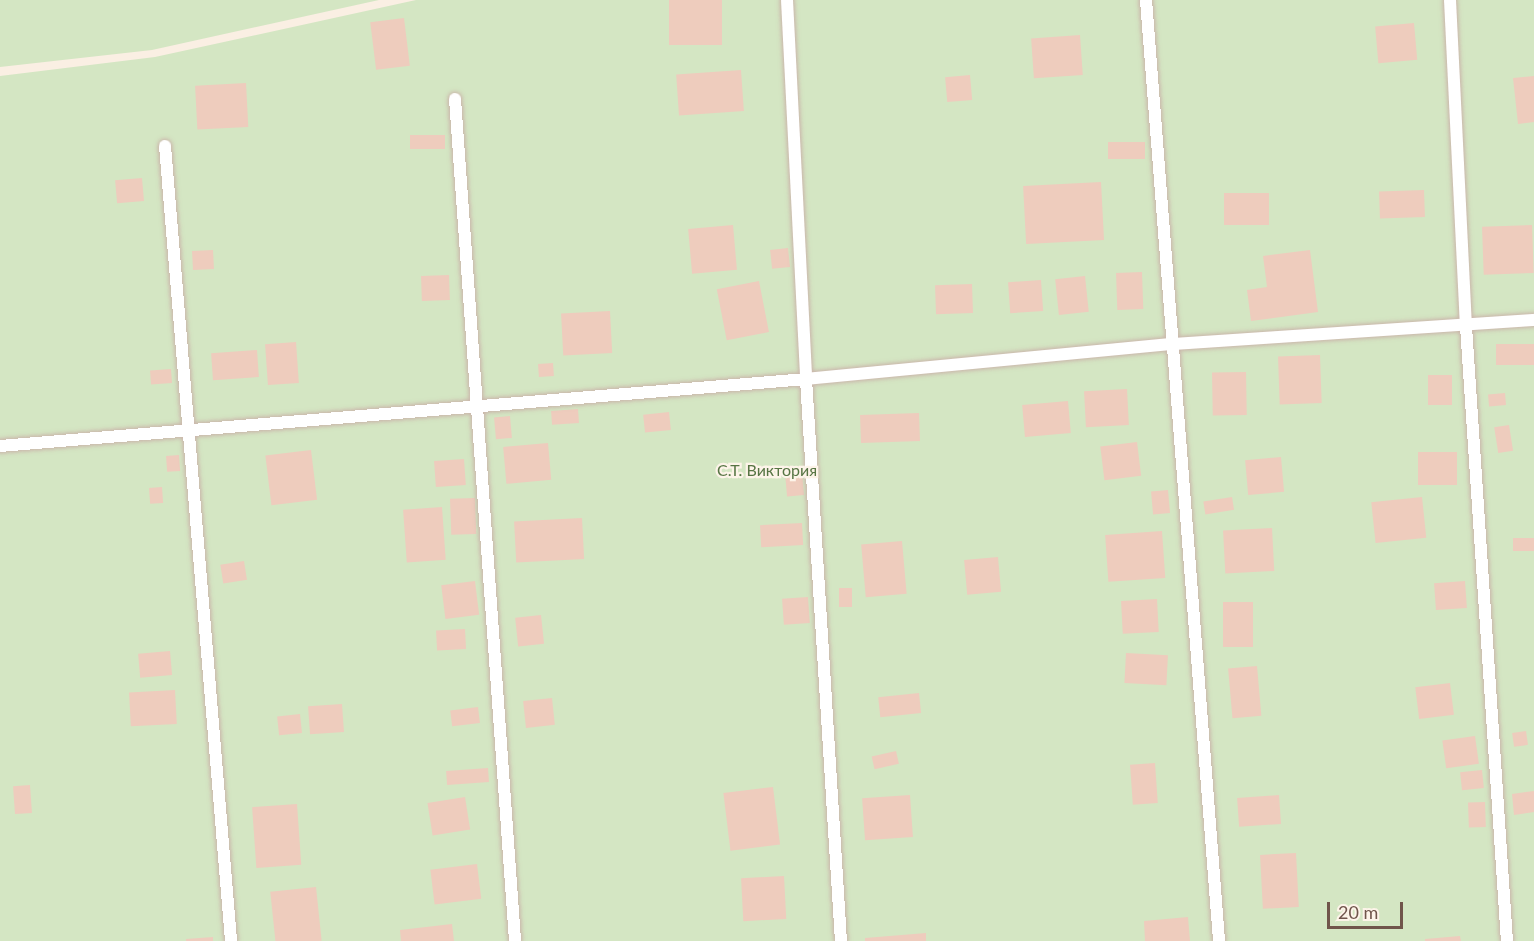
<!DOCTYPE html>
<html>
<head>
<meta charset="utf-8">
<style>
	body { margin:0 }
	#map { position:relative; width:1534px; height:941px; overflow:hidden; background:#faefe3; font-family:Lato,sans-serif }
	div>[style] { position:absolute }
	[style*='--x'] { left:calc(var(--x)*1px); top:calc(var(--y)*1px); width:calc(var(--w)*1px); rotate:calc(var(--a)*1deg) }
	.green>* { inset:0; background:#d4e6c3 }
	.building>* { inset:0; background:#eeccbd; transform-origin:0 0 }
	.roads { filter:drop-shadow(0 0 2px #cab6ab) drop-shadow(0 0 2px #cab6ab) }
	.lane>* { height:12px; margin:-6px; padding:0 6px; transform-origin:6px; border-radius:6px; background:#fff }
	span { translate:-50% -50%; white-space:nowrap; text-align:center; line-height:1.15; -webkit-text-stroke:4.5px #fdf4e9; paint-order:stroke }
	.park-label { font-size:16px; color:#577544 }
	.scale { position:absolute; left:1327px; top:902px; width:76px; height:27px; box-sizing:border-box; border:3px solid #70554b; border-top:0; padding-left:8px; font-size:18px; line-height:21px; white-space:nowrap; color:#70554b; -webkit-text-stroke:4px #fdf4e9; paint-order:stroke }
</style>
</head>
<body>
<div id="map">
	<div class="green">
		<i style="clip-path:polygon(0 0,379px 0,152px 50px,0 67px)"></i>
		<i style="clip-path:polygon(416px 0,1534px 0,1534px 941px,0 941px,0 76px,155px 57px)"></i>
	</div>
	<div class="building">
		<i style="left:669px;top:0;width:53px;height:45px"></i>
		<i style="left:404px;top:18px;width:48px;height:34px;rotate:83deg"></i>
		<i style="left:1414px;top:23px;width:37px;height:39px;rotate:85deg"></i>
		<i style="left:1080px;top:35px;width:40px;height:49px;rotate:86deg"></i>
		<i style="left:741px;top:70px;width:41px;height:65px;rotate:86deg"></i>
		<i style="left:970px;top:75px;width:25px;height:25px;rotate:85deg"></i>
		<i style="clip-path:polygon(1534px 76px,1534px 122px,1518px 124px,1513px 78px)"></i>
		<i style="left:246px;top:83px;width:44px;height:51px;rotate:87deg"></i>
		<i style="left:445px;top:135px;width:14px;height:35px;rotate:90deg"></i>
		<i style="left:1145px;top:142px;width:17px;height:37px;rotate:90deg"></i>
		<i style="left:142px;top:178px;width:23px;height:27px;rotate:85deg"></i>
		<i style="left:1101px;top:182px;width:58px;height:78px;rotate:87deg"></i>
		<i style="left:1424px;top:190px;width:27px;height:45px;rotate:88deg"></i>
		<i style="left:1269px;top:193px;width:32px;height:45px;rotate:90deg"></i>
		<i style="left:733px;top:225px;width:45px;height:45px;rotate:85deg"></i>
		<i style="left:1532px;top:225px;width:48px;height:50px;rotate:88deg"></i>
		<i style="left:788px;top:248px;width:19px;height:18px;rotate:84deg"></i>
		<i style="left:213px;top:250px;width:19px;height:21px;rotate:87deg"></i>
		<i style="clip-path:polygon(1310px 250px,1318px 312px,1251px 321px,1247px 290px,1267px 287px,1263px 256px)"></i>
		<i style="left:1142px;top:272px;width:37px;height:26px;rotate:88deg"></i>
		<i style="left:449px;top:275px;width:25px;height:28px;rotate:88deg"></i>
		<i style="left:1085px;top:276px;width:36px;height:30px;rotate:84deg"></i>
		<i style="left:1041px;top:280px;width:31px;height:33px;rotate:86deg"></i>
		<i style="left:759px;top:281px;width:52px;height:43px;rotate:79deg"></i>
		<i style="left:972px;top:284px;width:29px;height:37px;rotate:88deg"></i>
		<i style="left:610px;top:311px;width:42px;height:49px;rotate:87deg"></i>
		<i style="left:296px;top:342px;width:41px;height:31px;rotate:86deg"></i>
		<i style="left:1496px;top:344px;width:38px;height:21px"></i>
		<i style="left:257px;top:350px;width:27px;height:46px;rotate:86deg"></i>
		<i style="left:1320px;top:355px;width:48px;height:42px;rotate:88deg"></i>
		<i style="left:553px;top:363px;width:13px;height:15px;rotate:86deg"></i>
		<i style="left:171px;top:369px;width:14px;height:21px;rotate:86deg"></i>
		<i style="left:1246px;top:372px;width:43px;height:34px;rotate:89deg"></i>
		<i style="left:1428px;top:375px;width:24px;height:30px"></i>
		<i style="left:1127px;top:389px;width:36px;height:43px;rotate:87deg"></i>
		<i style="left:1505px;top:393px;width:12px;height:17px;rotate:85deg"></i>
		<i style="left:1068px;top:401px;width:32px;height:46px;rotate:85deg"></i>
		<i style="left:578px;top:409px;width:14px;height:27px;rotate:86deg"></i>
		<i style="left:669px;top:412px;width:18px;height:26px;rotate:84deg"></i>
		<i style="left:919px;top:413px;width:28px;height:59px;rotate:88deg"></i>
		<i style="left:510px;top:416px;width:22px;height:16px;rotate:85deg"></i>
		<i style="left:1509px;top:425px;width:26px;height:15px;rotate:81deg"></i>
		<i style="left:1137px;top:442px;width:34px;height:37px;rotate:83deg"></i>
		<i style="left:548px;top:443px;width:37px;height:45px;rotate:85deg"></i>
		<i style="left:311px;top:450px;width:50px;height:46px;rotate:83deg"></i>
		<i style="left:1457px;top:452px;width:33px;height:39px;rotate:90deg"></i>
		<i style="left:179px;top:455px;width:16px;height:13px;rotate:86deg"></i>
		<i style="left:1281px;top:457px;width:35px;height:36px;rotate:85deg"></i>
		<i style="left:464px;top:459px;width:26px;height:30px;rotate:86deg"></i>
		<i style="left:802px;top:472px;width:23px;height:17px;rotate:85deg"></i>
		<i style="left:162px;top:487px;width:16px;height:13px;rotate:86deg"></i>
		<i style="left:1168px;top:490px;width:23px;height:17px;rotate:85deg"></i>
		<i style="left:1232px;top:497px;width:13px;height:29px;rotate:81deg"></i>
		<i style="left:1422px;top:497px;width:41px;height:51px;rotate:84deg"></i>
		<i style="left:475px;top:498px;width:36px;height:25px;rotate:88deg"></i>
		<i style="left:442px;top:507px;width:53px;height:39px;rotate:86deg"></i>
		<i style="left:582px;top:518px;width:41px;height:68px;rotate:87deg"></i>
		<i style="left:802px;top:523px;width:22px;height:42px;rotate:87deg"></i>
		<i style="left:1272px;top:528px;width:43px;height:49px;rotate:87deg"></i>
		<i style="left:1162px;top:531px;width:47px;height:57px;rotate:86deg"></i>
		<i style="left:1534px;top:538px;width:13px;height:21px;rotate:90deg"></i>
		<i style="left:902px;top:541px;width:53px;height:41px;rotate:85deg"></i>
		<i style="left:998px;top:557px;width:35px;height:34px;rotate:85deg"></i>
		<i style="left:244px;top:561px;width:19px;height:24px;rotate:81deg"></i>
		<i style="left:475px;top:581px;width:34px;height:34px;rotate:83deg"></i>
		<i style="left:1465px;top:581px;width:27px;height:31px;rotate:86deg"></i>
		<i style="left:839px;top:588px;width:13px;height:19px"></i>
		<i style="left:808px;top:597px;width:26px;height:26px;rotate:86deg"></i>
		<i style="left:1157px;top:599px;width:33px;height:36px;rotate:87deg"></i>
		<i style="left:1223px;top:602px;width:30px;height:45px"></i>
		<i style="left:541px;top:615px;width:29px;height:26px;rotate:84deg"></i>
		<i style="left:465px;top:629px;width:20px;height:29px;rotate:87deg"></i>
		<i style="left:170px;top:651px;width:24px;height:32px;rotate:85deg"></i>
		<i style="left:1126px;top:653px;width:42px;height:30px;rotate:3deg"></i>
		<i style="left:1257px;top:666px;width:50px;height:29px;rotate:85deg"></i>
		<i style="left:1450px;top:683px;width:32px;height:35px;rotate:83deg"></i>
		<i style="left:175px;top:690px;width:34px;height:46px;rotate:87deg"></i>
		<i style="left:919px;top:693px;width:20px;height:41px;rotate:84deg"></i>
		<i style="left:552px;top:698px;width:27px;height:29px;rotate:84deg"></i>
		<i style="left:342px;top:704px;width:28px;height:34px;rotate:86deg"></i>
		<i style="left:478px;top:707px;width:16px;height:28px;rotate:83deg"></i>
		<i style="left:300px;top:714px;width:19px;height:23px;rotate:84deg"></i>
		<i style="left:1526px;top:731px;width:14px;height:14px;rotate:82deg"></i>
		<i style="left:1475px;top:736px;width:28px;height:33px;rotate:82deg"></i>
		<i style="left:896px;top:751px;width:13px;height:25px;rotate:77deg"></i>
		<i style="left:1155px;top:763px;width:40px;height:25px;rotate:86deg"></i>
		<i style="left:488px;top:768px;width:14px;height:42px;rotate:86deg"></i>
		<i style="left:1482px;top:770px;width:18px;height:22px;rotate:84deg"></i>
		<i style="left:30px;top:785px;width:28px;height:17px;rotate:86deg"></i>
		<i style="left:773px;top:787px;width:58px;height:50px;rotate:83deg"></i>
		<i style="clip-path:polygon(1534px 791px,1534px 812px,1514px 815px,1512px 794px)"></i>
		<i style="left:910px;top:795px;width:42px;height:48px;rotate:86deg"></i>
		<i style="left:1279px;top:795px;width:29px;height:42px;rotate:86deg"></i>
		<i style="left:465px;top:797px;width:33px;height:38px;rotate:81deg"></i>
		<i style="left:1485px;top:802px;width:25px;height:17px;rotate:88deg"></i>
		<i style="left:297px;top:804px;width:61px;height:45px;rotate:86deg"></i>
		<i style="left:1296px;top:853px;width:54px;height:36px;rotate:87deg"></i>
		<i style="left:477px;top:864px;width:35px;height:47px;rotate:83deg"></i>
		<i style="left:784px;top:876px;width:43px;height:43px;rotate:87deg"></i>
		<i style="left:316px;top:887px;width:54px;height:46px;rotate:84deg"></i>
		<i style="clip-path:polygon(1188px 917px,1190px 941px,1145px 941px,1144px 921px)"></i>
		<i style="clip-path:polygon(452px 924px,454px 941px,401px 941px,400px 930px)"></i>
		<i style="clip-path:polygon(926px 933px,926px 941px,865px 941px,865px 938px)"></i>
		<i style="clip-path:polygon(1460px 936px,1461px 941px,1425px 941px,1425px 939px)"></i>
		<i style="clip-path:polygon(213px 937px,213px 941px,186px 941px,186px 939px)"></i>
	</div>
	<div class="roads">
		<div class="lane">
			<i style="--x:787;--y:0;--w:379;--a:87.1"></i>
			<i style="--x:806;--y:379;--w:563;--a:86.44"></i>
			<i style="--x:1146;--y:0;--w:944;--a:85.56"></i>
			<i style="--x:1450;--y:0;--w:326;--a:87.2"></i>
			<i style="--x:1466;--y:326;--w:616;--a:86.19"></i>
			<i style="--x:455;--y:99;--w:844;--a:85.92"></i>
			<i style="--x:165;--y:146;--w:798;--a:85.25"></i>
			<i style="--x:0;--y:446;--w:809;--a:-4.75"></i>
			<i style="--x:806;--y:379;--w:368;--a:-5.5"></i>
			<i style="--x:1172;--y:344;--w:363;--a:-3.8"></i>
		</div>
	</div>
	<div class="park-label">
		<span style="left:767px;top:470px">С.Т. Виктория</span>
	</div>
	<div class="scale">20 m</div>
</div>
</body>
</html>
